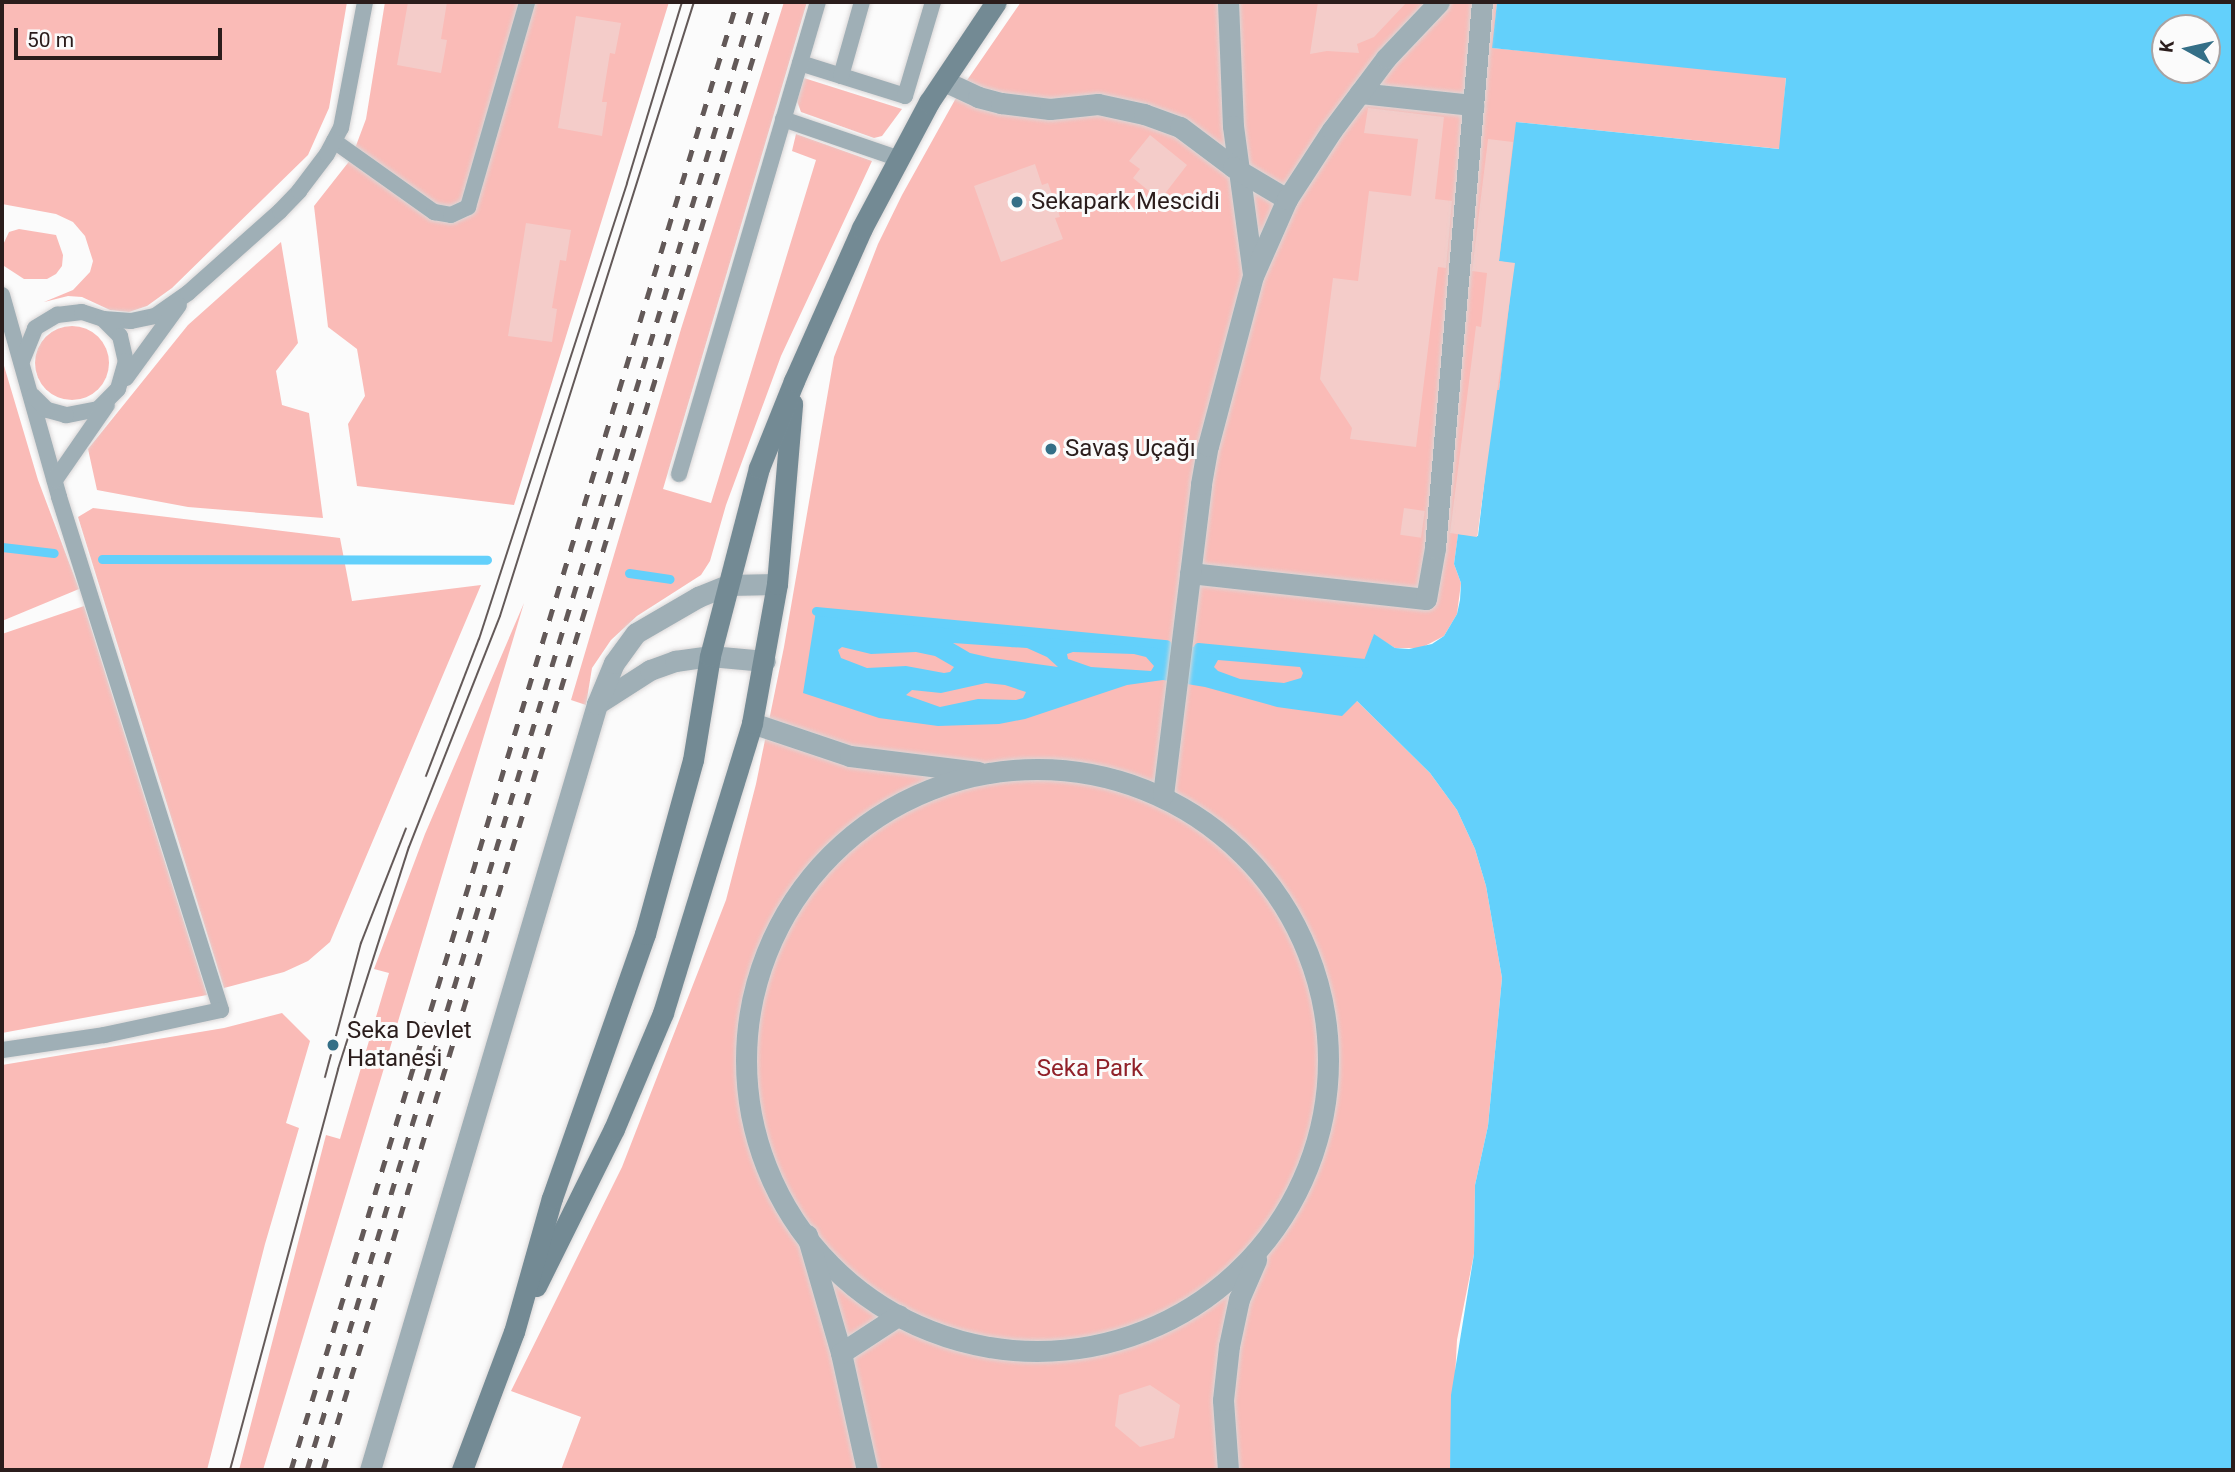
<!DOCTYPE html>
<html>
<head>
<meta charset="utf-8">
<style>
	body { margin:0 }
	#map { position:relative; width:2235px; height:1472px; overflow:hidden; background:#fbfbfb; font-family:Roboto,sans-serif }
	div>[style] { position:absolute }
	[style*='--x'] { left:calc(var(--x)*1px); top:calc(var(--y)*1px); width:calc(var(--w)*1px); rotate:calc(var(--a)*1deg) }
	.green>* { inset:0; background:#fabbb7 }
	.round { border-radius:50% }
	.water>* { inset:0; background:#63d0fb }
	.stream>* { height:9px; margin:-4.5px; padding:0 4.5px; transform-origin:4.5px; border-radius:4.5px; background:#63d0fb }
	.building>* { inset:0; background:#f4ccc9; transform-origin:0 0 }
	.roads { filter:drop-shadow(0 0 2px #dad7d7) drop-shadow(0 0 2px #dad7d7) }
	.lane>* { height:16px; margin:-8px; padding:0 8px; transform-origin:8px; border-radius:8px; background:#9fafb6 }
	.street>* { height:21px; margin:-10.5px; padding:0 10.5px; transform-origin:10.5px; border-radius:10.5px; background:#9fafb6 }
	.street>.ring { margin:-10.5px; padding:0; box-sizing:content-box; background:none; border:21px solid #9fafb6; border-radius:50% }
	.secondary>* { height:21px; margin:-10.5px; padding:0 10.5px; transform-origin:10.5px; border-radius:10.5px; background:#738a94 }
	.tram>* { height:2px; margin:-1px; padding:0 1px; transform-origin:1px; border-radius:1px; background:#635958 }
	.rail>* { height:5px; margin-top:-2.5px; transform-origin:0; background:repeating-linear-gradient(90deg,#635958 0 12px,transparent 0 24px) }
	.dots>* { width:19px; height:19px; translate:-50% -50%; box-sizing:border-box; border:4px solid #fbfbfb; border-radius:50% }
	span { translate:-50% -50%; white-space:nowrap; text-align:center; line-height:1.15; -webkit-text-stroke:6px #fbfbfb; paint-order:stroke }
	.poi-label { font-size:24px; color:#2b1d1c }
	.left { translate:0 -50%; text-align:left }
	.park-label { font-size:24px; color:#902129 }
	.frame { position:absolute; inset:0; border:4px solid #2b1d1c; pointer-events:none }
	.north { position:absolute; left:2151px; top:14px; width:70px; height:70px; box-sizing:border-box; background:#fbfbfb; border:2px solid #a8a2a2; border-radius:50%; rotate:278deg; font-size:19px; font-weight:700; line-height:28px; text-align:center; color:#2b1d1c }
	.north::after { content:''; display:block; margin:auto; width:24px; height:32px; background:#346f87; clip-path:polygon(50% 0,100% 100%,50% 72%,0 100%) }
	.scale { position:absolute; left:14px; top:28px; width:208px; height:32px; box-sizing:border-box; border:4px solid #2b1d1c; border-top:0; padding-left:9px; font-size:21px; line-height:24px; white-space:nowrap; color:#2b1d1c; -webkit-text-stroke:5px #fbfbfb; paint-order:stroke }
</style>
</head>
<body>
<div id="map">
	<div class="green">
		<i style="clip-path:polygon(2px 2px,347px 2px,329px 108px,308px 155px,172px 288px,147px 306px,129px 312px,110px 310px,82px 297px,68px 296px,44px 302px,73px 290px,90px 272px,93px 261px,85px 236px,73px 222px,56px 214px,2px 204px)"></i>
		<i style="clip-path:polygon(385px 2px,669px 2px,514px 505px,357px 486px,348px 424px,365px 396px,357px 349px,328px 327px,314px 206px,351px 159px,366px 119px)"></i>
		<i style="clip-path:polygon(784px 2px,807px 2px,663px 489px,711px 503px,816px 160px,792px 151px,796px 134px,872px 161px,781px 356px,726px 505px,710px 561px,701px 575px,637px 616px,611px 640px,592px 668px,586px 705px,571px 700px,681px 329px)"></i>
		<i style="clip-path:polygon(1021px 2px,1497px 2px,1493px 48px,1786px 77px,1780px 149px,1516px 122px,1515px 263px,1507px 330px,1499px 390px,1495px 390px,1477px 537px,1458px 535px,1454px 564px,1461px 583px,1457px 614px,1444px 636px,1421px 648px,1395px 648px,1374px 635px,1364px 663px,1357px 701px,1430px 773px,1457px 810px,1475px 849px,1486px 886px,1502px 978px,1488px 1126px,1475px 1185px,1474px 1254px,1457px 1340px,1450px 1470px,561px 1470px,581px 1417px,511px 1391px,622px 1167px,726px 900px,756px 784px,784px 647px,834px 357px,878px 244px,902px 195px,961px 89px)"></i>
		<i style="clip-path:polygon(804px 78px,902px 109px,882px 136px,874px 138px,801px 112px,797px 101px)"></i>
		<i style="clip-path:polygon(19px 229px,56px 235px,63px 255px,62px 266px,56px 274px,47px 279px,24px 279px,4px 266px,2px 247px,9px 232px)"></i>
		<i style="clip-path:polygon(281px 242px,298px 343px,276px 371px,282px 405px,309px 413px,323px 518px,188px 507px,97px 490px,88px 449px,188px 325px)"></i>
		<i class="round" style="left:35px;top:326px;width:74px;height:74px"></i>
		<i style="clip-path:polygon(2px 359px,38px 480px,79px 589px,2px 621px)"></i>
		<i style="clip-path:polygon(93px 508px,340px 538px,352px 601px,481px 585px,330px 942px,308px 961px,284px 972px,224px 988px,78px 517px)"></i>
		<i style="clip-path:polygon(524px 603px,263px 1470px,239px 1470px,326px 1135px,340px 1139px,389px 973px,374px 969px,425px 834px)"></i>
		<i style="clip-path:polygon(84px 606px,207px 995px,2px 1033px,2px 634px)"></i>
		<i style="clip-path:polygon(282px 1013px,310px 1041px,286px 1123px,299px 1128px,265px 1244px,207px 1470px,2px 1470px,2px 1065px,224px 1028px)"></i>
	</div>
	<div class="water">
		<i style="clip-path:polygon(evenodd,1497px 2px,2233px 2px,2233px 1470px,1450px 1470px,1451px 1395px,1474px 1254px,1475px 1185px,1488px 1126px,1502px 978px,1486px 886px,1475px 849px,1457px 810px,1430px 773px,1357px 701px,1342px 716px,1277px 707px,1205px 687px,1163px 680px,1127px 685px,1025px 719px,999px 724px,938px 726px,879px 718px,803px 693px,816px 611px,1363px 663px,1374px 634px,1395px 648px,1409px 649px,1432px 644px,1444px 636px,1457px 614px,1460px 600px,1461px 583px,1454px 564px,1458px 534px,1478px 536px,1495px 390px,1499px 390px,1514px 264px,1499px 261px,1516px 122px,1779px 149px,1786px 78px,1492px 48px,1497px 2px,2165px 28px,2207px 28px,2207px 70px,2165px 70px,2165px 28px,1497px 2px,953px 643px,1027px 648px,1047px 657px,1058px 667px,992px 658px,970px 653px,953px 643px,1497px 2px,842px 647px,871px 654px,916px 652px,935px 656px,954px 667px,950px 672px,944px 673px,906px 666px,867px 668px,841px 658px,838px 650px,842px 647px,1497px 2px,1073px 652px,1134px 654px,1146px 657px,1154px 666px,1151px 671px,1091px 667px,1068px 659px,1067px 654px,1073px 652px,1497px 2px,1218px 660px,1300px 667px,1303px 673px,1301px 678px,1284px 683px,1240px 679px,1218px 671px,1214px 667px,1218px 660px,1497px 2px,986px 683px,1005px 685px,1026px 692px,1023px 698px,1016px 700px,978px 699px,940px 707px,906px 695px,912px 690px,941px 693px,986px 683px)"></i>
	</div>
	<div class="stream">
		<i style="--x:2;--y:547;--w:52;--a:6.6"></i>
		<i style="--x:102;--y:559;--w:385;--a:0.1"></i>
		<i style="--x:629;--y:573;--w:41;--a:8.3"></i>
		<i style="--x:816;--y:611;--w:352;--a:5.4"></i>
		<i style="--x:1198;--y:647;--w:167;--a:5.5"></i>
	</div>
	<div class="building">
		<i style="clip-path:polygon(408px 2px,447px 2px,441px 39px,447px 40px,441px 73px,397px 65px)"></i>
		<i style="clip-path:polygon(1318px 2px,1407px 2px,1374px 37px,1357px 44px,1359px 53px,1327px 51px,1310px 54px)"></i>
		<i style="clip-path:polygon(576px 16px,621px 23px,615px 54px,610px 53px,602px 102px,607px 102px,602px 136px,558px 128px)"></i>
		<i style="clip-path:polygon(1368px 108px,1444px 117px,1435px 199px,1452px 201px,1446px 268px,1438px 267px,1416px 447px,1350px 439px,1352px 428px,1320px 379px,1333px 278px,1358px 281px,1369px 191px,1411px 196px,1418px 139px,1364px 133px)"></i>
		<i style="clip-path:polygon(1150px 135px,1187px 165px,1160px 200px,1133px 178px,1140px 169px,1129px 161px)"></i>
		<i style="clip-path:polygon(1488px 139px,1513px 142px,1499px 261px,1515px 263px,1477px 537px,1450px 533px,1476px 326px,1481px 327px,1487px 273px,1472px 271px)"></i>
		<i style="clip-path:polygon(1035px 164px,1042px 185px,1048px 183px,1060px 217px,1055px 218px,1063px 239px,1001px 262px,974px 186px)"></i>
		<i style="clip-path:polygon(526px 223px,571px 230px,566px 261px,560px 260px,552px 308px,557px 309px,552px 342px,508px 336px)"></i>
		<i style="left:1404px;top:508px;width:21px;height:27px;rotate:8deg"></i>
		<i style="clip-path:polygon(1150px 1385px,1180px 1405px,1174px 1438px,1140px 1447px,1115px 1426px,1119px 1395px)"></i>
	</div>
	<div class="roads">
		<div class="lane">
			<i style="--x:800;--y:63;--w:110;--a:17.4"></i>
			<i style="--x:905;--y:96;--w:98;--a:-73.4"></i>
			<i style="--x:841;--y:76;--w:77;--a:-74.2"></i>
			<i style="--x:783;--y:119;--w:120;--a:18.9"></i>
			<i style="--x:334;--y:141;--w:123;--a:35.4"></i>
			<i style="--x:434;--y:212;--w:17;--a:10"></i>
			<i style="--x:451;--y:215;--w:19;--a:-25"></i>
			<i style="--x:468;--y:207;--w:213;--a:-73.9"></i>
			<i style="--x:2;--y:295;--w:210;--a:74.2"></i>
			<i style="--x:59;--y:497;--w:538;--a:72.47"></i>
			<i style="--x:221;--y:1010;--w:120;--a:167.9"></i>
			<i style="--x:104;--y:1035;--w:103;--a:171.6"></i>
			<i style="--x:103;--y:319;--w:28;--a:4"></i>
			<i style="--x:131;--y:321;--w:25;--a:-12"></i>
			<i style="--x:155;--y:316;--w:40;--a:-34.9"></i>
			<i style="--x:188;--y:293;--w:123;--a:-41.7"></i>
			<i style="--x:280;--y:211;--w:28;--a:-46"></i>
			<i style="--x:299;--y:191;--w:46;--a:-52.9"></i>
			<i style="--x:327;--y:154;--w:30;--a:-62"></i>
			<i style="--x:341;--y:128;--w:128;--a:-79.2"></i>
			<i style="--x:22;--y:361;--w:35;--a:-68"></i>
			<i style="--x:35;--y:328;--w:26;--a:-31"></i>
			<i style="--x:57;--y:315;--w:25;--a:-7"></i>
			<i style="--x:82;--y:312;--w:22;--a:18"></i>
			<i style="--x:103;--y:319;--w:24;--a:45"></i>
			<i style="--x:120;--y:336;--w:26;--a:77"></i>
			<i style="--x:126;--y:361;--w:29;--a:106"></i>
			<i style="--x:118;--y:389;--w:28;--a:135"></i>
			<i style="--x:98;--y:409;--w:33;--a:169"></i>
			<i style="--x:66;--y:415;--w:20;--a:-165"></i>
			<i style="--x:47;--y:410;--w:20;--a:-135"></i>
			<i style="--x:126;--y:378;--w:90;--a:-54"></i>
			<i style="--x:679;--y:474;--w:492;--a:-73.6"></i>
			<i style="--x:55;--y:480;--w:91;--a:-55.3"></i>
		</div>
		<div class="street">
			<i style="--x:1228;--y:2;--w:124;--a:87.7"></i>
			<i style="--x:1233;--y:126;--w:149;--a:82.3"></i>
			<i style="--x:944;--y:81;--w:38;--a:25"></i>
			<i style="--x:978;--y:97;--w:24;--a:15"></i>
			<i style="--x:1001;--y:103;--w:49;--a:7"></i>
			<i style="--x:1050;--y:109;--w:48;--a:-5.9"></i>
			<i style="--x:1098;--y:104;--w:47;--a:12.3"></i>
			<i style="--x:1144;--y:114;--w:38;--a:20"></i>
			<i style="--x:1180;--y:127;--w:66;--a:37"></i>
			<i style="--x:1233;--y:167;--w:63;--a:30.7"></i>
			<i style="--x:1360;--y:93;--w:114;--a:6.1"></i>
			<i style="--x:1190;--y:573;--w:237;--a:6.3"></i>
			<i style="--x:1426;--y:599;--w:52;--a:-80"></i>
			<i style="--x:1435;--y:548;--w:548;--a:-85.08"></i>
			<i style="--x:597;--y:704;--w:63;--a:-32.7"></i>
			<i style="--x:650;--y:670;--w:27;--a:-20"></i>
			<i style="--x:675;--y:661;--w:35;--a:-8"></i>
			<i style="--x:710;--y:656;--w:55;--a:5.2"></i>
			<i style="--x:752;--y:723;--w:103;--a:18.6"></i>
			<i style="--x:850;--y:756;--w:129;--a:7.1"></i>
			<i class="ring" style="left:746px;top:769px;width:561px;height:561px"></i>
			<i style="--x:1163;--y:795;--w:313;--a:-83"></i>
			<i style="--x:1201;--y:484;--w:39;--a:-80"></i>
			<i style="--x:1208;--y:446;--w:176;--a:-75.2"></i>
			<i style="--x:1253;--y:276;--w:84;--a:-66.2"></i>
			<i style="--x:1287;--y:199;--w:82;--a:-56.9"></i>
			<i style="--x:1332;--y:130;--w:90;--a:-53.1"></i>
			<i style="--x:1386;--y:58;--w:77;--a:-46.6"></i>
			<i style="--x:807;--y:1235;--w:123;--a:73.9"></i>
			<i style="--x:841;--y:1353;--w:120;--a:77.5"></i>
			<i style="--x:841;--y:1353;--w:69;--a:-33.2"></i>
			<i style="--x:370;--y:1470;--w:799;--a:-73.49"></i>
			<i style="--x:597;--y:704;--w:44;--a:-67.5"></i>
			<i style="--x:614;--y:663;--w:37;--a:-54"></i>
			<i style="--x:636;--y:633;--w:72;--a:-30.1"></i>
			<i style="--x:698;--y:597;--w:32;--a:-22"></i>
			<i style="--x:728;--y:585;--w:49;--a:-1.2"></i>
			<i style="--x:1228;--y:1470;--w:70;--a:-94.1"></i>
			<i style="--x:1223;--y:1400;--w:54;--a:-83.7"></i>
			<i style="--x:1229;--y:1346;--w:48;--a:-78"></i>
			<i style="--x:1239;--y:1299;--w:43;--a:-66.4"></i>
		</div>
		<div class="secondary">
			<i style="--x:536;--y:1286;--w:175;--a:-63.6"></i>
			<i style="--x:614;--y:1129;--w:126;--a:-67.1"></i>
			<i style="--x:663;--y:1013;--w:303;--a:-72.9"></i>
			<i style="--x:752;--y:723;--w:141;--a:-79.8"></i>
			<i style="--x:777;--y:584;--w:181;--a:-85.2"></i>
			<i style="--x:462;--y:1470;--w:147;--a:-69.4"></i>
			<i style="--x:514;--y:1332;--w:139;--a:-74.2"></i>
			<i style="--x:552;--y:1198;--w:280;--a:-70.6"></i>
			<i style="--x:645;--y:934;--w:180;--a:-74.6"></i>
			<i style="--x:693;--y:760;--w:105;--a:-80.7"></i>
			<i style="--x:710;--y:656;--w:194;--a:-75.4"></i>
			<i style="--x:759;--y:468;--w:94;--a:-68.1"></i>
			<i style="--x:794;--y:381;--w:167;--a:-66"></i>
			<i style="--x:862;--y:228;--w:143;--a:-62"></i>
			<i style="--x:929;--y:102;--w:120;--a:-56.2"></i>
		</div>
	</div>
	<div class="tram">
		<i style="--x:426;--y:776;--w:147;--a:-68.9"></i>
		<i style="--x:479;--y:639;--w:479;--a:-72"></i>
		<i style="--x:627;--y:183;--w:189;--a:-73.1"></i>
		<i style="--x:325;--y:1077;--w:139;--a:-75"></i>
		<i style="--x:361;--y:943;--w:123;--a:-68.6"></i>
		<i style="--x:230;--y:1470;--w:415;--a:-74.9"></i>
		<i style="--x:338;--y:1069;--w:233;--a:-72.3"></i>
		<i style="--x:409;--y:847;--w:248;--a:-68.5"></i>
		<i style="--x:500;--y:616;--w:644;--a:-72.47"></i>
	</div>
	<div class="rail">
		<i style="--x:291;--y:1470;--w:1534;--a:-73.1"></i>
		<i style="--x:307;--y:1470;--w:1535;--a:-73.06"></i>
		<i style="--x:323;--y:1470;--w:1535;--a:-73.06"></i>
	</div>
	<div class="dots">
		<i style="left:1017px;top:202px;background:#346f87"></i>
		<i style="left:1051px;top:449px;background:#346f87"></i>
		<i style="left:333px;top:1045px;background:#346f87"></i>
	</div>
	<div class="poi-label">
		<span class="left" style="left:1031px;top:202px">Sekapark Mescidi</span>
		<span class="left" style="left:1065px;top:449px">Savaş Uçağı</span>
		<span class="left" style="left:347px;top:1045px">Seka Devlet<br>Hatanesi</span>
	</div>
	<div class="park-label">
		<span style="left:1090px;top:1069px">Seka Park</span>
	</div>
	<div class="frame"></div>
	<div class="north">K</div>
	<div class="scale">50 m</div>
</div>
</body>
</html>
